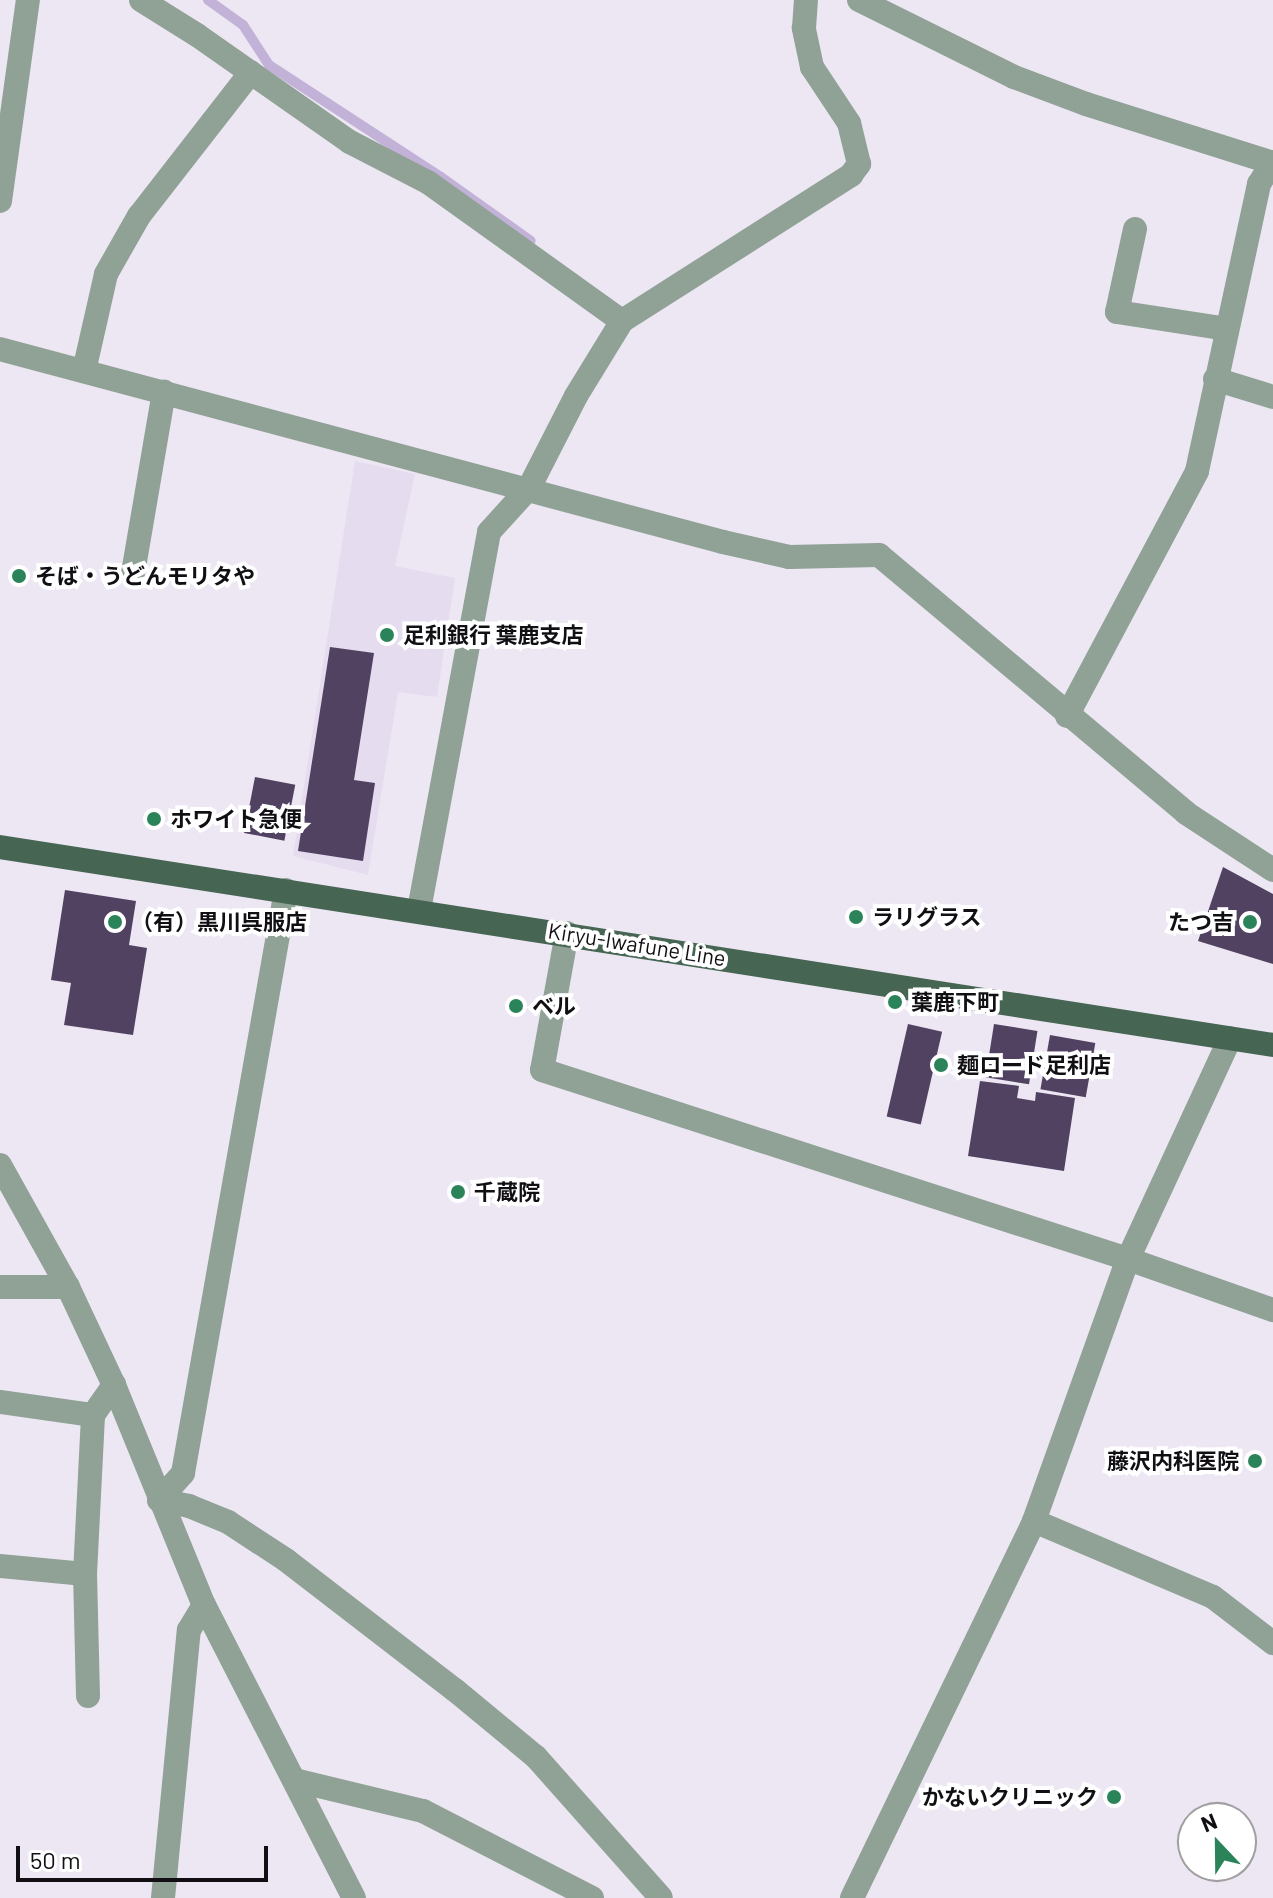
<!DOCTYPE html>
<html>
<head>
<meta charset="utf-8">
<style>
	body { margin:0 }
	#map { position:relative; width:1273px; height:1898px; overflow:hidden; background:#ede7f4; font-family:Barlow,"Noto Sans JP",sans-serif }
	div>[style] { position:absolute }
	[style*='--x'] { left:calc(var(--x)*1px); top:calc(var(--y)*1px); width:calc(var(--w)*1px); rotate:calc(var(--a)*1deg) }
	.built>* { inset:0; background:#e5dcf0 }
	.stream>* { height:10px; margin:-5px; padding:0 5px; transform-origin:5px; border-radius:5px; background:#c3b2d7 }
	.building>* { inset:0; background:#514262; transform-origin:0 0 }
	.minor>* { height:24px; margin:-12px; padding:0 12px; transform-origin:12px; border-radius:12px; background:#90a196 }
	.major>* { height:24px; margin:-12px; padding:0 12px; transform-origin:12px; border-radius:12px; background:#466553 }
	.dots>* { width:22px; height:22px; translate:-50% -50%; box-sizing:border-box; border:4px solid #fff; border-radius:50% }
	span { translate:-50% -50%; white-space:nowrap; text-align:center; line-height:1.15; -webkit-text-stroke:8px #fff; paint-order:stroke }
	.poi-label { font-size:22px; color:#110f13; font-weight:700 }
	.left { translate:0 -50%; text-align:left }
	.right { translate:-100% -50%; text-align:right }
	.street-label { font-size:22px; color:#110f13 }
	.north { position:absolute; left:1177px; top:1802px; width:80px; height:80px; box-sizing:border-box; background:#fff; border:2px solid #a09fa1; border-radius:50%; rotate:338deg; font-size:22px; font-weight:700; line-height:32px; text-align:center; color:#110f13 }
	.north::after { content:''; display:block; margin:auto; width:28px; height:36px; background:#2b8459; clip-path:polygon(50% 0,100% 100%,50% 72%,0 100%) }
	.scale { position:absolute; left:16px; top:1846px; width:252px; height:36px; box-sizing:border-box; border:4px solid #110f13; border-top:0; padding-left:10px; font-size:24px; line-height:28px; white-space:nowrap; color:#110f13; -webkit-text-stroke:6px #fff; paint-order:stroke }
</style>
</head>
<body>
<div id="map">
	<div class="built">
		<i style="clip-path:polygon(355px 461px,415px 474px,395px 566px,455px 578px,437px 697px,398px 692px,368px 875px,293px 856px)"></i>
	</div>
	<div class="stream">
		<i style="--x:208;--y:0;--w:43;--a:35.5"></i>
		<i style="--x:243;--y:25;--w:48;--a:57"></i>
		<i style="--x:269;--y:65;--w:205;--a:33.1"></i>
		<i style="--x:441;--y:177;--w:110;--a:35.4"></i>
	</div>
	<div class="building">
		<i style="clip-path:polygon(330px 647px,374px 653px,354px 780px,375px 783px,363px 861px,298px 851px)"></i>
		<i style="left:255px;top:777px;width:41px;height:57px;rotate:11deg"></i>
		<i style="clip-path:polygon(1223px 867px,1273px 894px,1273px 964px,1198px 941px)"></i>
		<i style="clip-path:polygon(65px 890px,136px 901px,129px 945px,147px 948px,133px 1035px,64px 1025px,71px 983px,51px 980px)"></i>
		<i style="left:908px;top:1024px;width:35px;height:95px;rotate:13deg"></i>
		<i style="left:994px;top:1024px;width:44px;height:54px;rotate:9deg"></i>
		<i style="left:1050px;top:1035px;width:46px;height:55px;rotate:10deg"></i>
		<i style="clip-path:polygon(980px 1081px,1019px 1086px,1017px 1098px,1035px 1101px,1036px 1092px,1075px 1098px,1064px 1171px,968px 1156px)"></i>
	</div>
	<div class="minor">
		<i style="--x:141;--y:0;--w:66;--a:32"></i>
		<i style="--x:197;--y:35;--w:187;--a:35"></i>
		<i style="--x:350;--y:142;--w:89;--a:27.4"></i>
		<i style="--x:429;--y:183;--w:237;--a:35.6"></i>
		<i style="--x:859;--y:0;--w:173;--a:26.4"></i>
		<i style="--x:1014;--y:77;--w:77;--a:20.6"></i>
		<i style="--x:1086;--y:104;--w:196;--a:17.5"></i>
		<i style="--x:0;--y:201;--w:203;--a:-82.1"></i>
		<i style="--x:1135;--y:229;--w:85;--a:102.2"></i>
		<i style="--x:1117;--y:312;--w:111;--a:8.8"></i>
		<i style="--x:0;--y:349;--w:748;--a:14.95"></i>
		<i style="--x:723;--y:542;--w:68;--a:12.8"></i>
		<i style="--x:789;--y:557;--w:90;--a:-1.3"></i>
		<i style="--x:879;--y:555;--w:401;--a:40"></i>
		<i style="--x:1186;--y:813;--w:104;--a:33.2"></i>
		<i style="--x:84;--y:371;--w:99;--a:-77.2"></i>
		<i style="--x:106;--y:274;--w:67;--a:-60.4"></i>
		<i style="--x:139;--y:216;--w:182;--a:-52.1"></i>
		<i style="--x:1215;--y:379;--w:61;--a:17.2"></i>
		<i style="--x:133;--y:573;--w:184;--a:-80.3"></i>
		<i style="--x:1067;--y:716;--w:277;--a:-62"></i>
		<i style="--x:1197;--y:471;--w:294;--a:-77.8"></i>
		<i style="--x:1259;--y:184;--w:26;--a:-58"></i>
		<i style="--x:419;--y:910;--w:384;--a:-79.5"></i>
		<i style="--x:489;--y:532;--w:59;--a:-47.7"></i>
		<i style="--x:529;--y:488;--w:103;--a:-62.9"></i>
		<i style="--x:576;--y:396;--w:88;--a:-58.5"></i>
		<i style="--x:622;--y:321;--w:272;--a:-32.5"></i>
		<i style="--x:851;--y:175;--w:14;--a:-54"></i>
		<i style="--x:859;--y:164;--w:42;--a:-103.7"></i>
		<i style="--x:849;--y:123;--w:67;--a:-123.5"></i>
		<i style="--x:812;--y:67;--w:40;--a:-102"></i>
		<i style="--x:804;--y:28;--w:28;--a:-86"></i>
		<i style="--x:567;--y:933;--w:139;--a:100.3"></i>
		<i style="--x:542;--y:1070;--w:616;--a:17.88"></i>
		<i style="--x:1128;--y:1259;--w:154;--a:19.4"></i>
		<i style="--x:0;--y:1165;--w:140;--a:60.9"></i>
		<i style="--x:68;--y:1287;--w:108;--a:64.9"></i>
		<i style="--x:114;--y:1385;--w:238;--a:67.8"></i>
		<i style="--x:204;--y:1605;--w:329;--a:62.9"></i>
		<i style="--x:0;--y:1287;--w:68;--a:0"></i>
		<i style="--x:0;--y:1402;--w:94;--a:8"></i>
		<i style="--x:159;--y:1500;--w:31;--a:11"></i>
		<i style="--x:189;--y:1506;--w:42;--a:22.3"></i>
		<i style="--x:228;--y:1522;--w:69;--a:33.2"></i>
		<i style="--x:286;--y:1560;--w:213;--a:37.6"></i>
		<i style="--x:455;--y:1690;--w:105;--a:39.6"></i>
		<i style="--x:536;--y:1757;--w:188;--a:48.4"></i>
		<i style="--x:159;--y:1500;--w:36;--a:-48"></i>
		<i style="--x:183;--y:1473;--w:592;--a:-79.98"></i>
		<i style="--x:1034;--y:1521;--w:194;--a:23"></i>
		<i style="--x:1213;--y:1597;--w:76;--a:37.5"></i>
		<i style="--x:0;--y:1566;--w:85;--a:5.4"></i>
		<i style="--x:88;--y:1696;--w:122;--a:-91.4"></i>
		<i style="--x:85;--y:1574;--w:159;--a:-87.1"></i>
		<i style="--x:93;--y:1415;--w:37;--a:-55"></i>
		<i style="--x:294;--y:1780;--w:133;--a:13.5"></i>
		<i style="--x:423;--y:1811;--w:190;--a:27.2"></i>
		<i style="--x:163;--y:1898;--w:269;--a:-84.5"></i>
		<i style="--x:189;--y:1630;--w:29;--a:-59"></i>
		<i style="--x:852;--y:1898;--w:419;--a:-64.2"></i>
		<i style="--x:1034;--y:1521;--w:278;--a:-70.3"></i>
		<i style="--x:1128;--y:1259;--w:243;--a:-65.2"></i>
	</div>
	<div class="major">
		<i style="--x:0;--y:847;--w:1288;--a:8.84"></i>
	</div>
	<div class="dots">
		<i style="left:19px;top:576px;background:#2b8459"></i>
		<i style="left:387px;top:635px;background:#2b8459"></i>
		<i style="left:154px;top:819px;background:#2b8459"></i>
		<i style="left:856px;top:917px;background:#2b8459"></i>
		<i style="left:115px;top:922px;background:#2b8459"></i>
		<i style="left:1250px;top:922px;background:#2b8459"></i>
		<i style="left:895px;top:1002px;background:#2b8459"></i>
		<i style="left:516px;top:1006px;background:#2b8459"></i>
		<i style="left:941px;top:1065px;background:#2b8459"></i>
		<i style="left:458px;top:1192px;background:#2b8459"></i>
		<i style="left:1255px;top:1461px;background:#2b8459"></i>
		<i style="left:1114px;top:1797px;background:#2b8459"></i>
	</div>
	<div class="poi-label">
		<span class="left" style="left:35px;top:576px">そば・うどんモリタや</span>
		<span class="left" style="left:403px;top:635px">足利銀行 葉鹿支店</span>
		<span class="left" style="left:170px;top:819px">ホワイト急便</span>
		<span class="left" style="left:872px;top:917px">ラリグラス</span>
		<span class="left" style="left:131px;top:922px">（有）黒川呉服店</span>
		<span class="right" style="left:1234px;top:922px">たつ吉</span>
		<span class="left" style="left:911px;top:1002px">葉鹿下町</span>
		<span class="left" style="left:532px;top:1006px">ベル</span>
		<span class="left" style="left:957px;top:1065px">麺ロード足利店</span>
		<span class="left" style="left:474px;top:1192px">千蔵院</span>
		<span class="right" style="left:1239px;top:1461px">藤沢内科医院</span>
		<span class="right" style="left:1098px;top:1797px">かないクリニック</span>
	</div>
	<div class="street-label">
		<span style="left:637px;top:944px;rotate:9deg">Kiryu-Iwafune Line</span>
	</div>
	<div class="north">N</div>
	<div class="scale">50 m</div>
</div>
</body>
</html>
